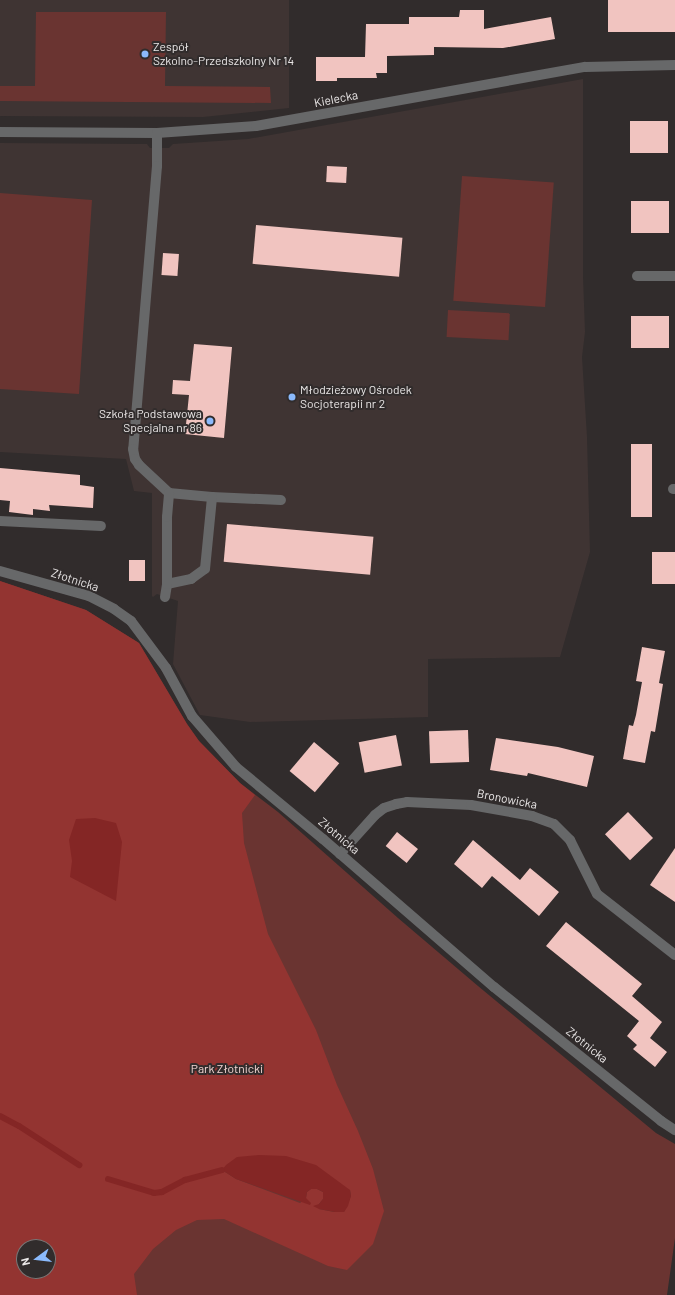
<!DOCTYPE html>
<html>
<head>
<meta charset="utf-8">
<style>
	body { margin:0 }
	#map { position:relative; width:675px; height:1295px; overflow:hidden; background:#312c2c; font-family:Barlow,sans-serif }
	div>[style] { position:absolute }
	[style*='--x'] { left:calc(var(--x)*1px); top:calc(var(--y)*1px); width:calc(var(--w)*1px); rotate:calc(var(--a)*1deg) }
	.built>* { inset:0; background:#3f3433 }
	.green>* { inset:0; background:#6a3431; transform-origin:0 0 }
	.forest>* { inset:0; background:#933431 }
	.water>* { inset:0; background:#842625 }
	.stream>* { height:6px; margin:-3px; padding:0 3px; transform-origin:3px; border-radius:3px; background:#842625 }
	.building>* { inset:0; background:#f1c4c0; transform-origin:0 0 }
	.minor>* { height:10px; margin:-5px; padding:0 5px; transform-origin:5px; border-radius:5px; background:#676869 }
	.dots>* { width:11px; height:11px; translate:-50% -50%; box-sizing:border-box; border:2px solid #312c2c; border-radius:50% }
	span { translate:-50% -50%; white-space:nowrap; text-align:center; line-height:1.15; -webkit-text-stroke:4px #312c2c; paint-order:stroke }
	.poi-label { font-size:12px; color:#eae7e7 }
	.left { translate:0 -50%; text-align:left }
	.right { translate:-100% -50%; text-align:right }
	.street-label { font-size:12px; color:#eae7e7 }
	.park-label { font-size:12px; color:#f4d7d4 }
	.north { position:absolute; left:16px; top:1239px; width:40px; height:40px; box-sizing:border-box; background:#312c2c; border:1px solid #7b7777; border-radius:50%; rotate:255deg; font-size:11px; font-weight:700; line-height:16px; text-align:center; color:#eae7e7 }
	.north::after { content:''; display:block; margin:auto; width:14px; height:18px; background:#8bbafc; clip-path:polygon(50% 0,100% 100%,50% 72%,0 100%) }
</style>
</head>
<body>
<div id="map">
	<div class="built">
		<i style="clip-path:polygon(0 0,289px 0,289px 108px,203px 117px,0 116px)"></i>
		<i style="clip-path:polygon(583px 79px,583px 276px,585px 332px,582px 357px,587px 437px,590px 552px,560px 657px,428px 659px,428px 717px,250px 722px,200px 715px,173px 664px,178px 601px,157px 594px,153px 597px,152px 596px,152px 493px,134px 491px,126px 459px,0 452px,0 143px,141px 144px,147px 144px,150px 148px,169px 148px,173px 144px,248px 139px)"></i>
	</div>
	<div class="green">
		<i style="clip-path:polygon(36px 12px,166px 12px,165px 86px,270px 87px,271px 103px,0 101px,0 86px,35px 86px)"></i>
		<i style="left:462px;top:176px;width:92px;height:125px;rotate:4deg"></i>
		<i style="clip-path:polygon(0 193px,92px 200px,79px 394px,0 389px)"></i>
		<i style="left:448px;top:310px;width:62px;height:27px;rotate:3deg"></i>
		<i style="clip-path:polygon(evenodd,0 581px,86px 610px,139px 643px,187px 724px,199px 741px,240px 783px,278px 812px,398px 918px,478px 986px,656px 1133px,675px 1144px,675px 1238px,667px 1295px,0 1295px,0 581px,24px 1247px,48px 1247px,48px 1271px,24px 1271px,24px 1247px)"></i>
	</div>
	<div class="forest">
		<i style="clip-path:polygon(evenodd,0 581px,86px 610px,139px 643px,187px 724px,199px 741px,240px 783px,255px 795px,242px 813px,244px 843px,268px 934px,316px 1030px,337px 1085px,358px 1131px,373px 1169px,384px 1211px,373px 1244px,347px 1270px,328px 1266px,224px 1219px,197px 1220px,176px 1230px,153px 1249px,134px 1274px,137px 1295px,0 1295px,0 581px,222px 1170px,350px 1190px,351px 1196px,344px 1212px,334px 1212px,319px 1209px,319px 1204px,323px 1199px,323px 1192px,317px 1189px,311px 1189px,307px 1192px,306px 1198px,300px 1203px,236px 1179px,222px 1170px,0 581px,24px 1247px,48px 1247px,48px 1271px,24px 1271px,24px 1247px)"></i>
	</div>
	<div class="water">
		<i style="clip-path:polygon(95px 818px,116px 823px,122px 842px,116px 901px,70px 877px,72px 861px,69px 840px,76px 819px)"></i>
		<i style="clip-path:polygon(259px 1155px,286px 1156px,316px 1165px,350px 1190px,351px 1196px,348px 1206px,344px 1212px,335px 1212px,319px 1209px,313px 1206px,319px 1204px,323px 1199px,323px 1192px,317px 1189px,311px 1189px,307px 1192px,306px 1198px,311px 1203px,310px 1205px,236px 1179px,222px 1170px,226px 1165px,237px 1157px)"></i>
	</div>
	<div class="stream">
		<i style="--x:0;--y:1116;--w:21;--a:28"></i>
		<i style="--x:19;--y:1126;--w:72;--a:33"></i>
		<i style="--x:108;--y:1179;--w:48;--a:16.9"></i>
		<i style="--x:154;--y:1193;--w:8;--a:-7"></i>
		<i style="--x:162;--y:1192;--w:26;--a:-28"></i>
		<i style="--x:185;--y:1180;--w:38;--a:-15"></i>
	</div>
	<div class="building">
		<i style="left:608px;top:0;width:67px;height:32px"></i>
		<i style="clip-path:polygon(460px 10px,484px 10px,484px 29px,551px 17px,555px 39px,503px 48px,434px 47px,434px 55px,387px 56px,387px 73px,376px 73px,377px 78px,337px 78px,337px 81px,316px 81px,316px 57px,365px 57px,366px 24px,409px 24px,409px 17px,459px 17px)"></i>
		<i style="left:630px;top:121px;width:38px;height:32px"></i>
		<i style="left:327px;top:166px;width:20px;height:16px;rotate:3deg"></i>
		<i style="left:631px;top:201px;width:38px;height:32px"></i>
		<i style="left:256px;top:225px;width:147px;height:39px;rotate:5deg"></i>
		<i style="left:163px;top:253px;width:16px;height:22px;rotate:4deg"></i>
		<i style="left:631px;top:316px;width:38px;height:32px"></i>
		<i style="clip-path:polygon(194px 344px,232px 347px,224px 438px,185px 434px,189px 395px,172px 394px,173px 380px,190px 381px)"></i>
		<i style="left:631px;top:444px;width:21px;height:73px"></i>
		<i style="clip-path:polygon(0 468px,80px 475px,80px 485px,94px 487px,93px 508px,49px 505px,50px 511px,33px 509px,33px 515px,9px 512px,10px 501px,0 500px)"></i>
		<i style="left:227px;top:524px;width:147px;height:38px;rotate:5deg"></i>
		<i style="left:652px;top:552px;width:23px;height:32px"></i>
		<i style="left:129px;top:560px;width:16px;height:21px"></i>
		<i style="clip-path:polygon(642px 647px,665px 651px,659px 683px,663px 684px,655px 732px,651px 731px,645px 763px,623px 759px,629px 725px,633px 726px,636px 715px,642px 682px,636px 681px)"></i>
		<i style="left:468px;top:730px;width:32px;height:39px;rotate:88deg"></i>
		<i style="left:396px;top:735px;width:31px;height:38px;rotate:79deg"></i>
		<i style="clip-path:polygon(496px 738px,558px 747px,594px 756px,587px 787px,528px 773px,527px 776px,490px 770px)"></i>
		<i style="left:314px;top:742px;width:33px;height:38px;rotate:40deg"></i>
		<i style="left:628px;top:812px;width:36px;height:32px;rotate:46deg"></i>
		<i style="left:397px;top:832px;width:27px;height:18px;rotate:39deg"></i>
		<i style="clip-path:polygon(473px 840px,520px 880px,530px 868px,559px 892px,539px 916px,492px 876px,482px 888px,454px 864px)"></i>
		<i style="clip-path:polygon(675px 848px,675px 902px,650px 885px)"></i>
		<i style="clip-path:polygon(566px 922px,642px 984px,632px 996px,662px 1022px,650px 1038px,667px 1052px,655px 1067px,633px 1049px,637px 1045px,627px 1036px,639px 1021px,546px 946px)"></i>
	</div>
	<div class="minor">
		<i style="--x:0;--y:132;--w:157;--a:0.4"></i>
		<i style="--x:157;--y:133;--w:99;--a:-4"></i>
		<i style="--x:256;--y:126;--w:334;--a:-10.2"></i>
		<i style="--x:585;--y:67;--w:90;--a:-1.3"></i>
		<i style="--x:157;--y:133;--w:33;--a:90"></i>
		<i style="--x:157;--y:166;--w:284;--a:94.8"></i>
		<i style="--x:133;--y:449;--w:10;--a:79"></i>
		<i style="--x:135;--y:459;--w:7;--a:56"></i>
		<i style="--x:139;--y:465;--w:41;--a:43"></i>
		<i style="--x:169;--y:493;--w:43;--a:5.3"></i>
		<i style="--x:212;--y:497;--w:69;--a:2.5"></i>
		<i style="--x:637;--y:276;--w:38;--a:0"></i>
		<i style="--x:673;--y:489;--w:2;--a:0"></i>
		<i style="--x:0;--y:521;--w:101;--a:2.8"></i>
		<i style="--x:0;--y:571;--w:92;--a:15.7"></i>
		<i style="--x:89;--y:596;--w:28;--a:27"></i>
		<i style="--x:114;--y:609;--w:21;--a:35"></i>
		<i style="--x:131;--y:621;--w:59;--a:53.3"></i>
		<i style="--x:166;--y:668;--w:55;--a:61.6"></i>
		<i style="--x:192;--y:716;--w:67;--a:49.2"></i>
		<i style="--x:236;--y:767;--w:113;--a:39.6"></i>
		<i style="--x:323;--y:839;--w:226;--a:40.9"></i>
		<i style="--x:494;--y:987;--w:214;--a:38.7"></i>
		<i style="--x:661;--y:1121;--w:17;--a:33"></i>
		<i style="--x:167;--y:584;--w:25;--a:-12"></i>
		<i style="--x:191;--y:579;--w:17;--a:-36"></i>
		<i style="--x:205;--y:569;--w:72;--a:-84.4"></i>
		<i style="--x:165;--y:597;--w:13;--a:-81"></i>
		<i style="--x:167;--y:584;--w:67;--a:-90"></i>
		<i style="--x:167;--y:517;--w:24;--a:-85"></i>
		<i style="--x:340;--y:854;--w:52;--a:-48.1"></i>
		<i style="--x:375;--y:815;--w:11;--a:-38"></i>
		<i style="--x:384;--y:808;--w:13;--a:-18"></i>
		<i style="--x:396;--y:804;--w:11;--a:-10"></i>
		<i style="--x:407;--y:802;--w:64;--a:2.7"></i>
		<i style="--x:471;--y:805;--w:62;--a:10.2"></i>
		<i style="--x:532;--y:816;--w:23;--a:20"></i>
		<i style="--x:554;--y:824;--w:23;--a:45"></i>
		<i style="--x:570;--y:840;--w:60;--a:63.4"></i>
		<i style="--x:597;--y:894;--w:99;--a:38"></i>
	</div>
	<div class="dots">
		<i style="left:145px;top:54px;background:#8bbafc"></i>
		<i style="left:292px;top:397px;background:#8bbafc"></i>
		<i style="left:210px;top:421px;background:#8bbafc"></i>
	</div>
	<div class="poi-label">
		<span class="left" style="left:153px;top:54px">Zespół<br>Szkolno-Przedszkolny Nr 14</span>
		<span class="left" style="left:300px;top:397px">Młodzieżowy Ośrodek<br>Socjoterapii nr 2</span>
		<span class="right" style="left:202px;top:421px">Szkoła Podstawowa<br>Specjalna nr 86</span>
	</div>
	<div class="street-label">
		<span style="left:336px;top:99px;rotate:-11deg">Kielecka</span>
		<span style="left:75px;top:580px;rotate:18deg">Złotnicka</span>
		<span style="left:507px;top:799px;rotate:11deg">Bronowicka</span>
		<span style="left:339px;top:836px;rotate:40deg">Złotnicka</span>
		<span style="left:587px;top:1045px;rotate:39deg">Złotnicka</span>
	</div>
	<div class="park-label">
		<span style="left:227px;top:1069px">Park Złotnicki</span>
	</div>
	<div class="north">N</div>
</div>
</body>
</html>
